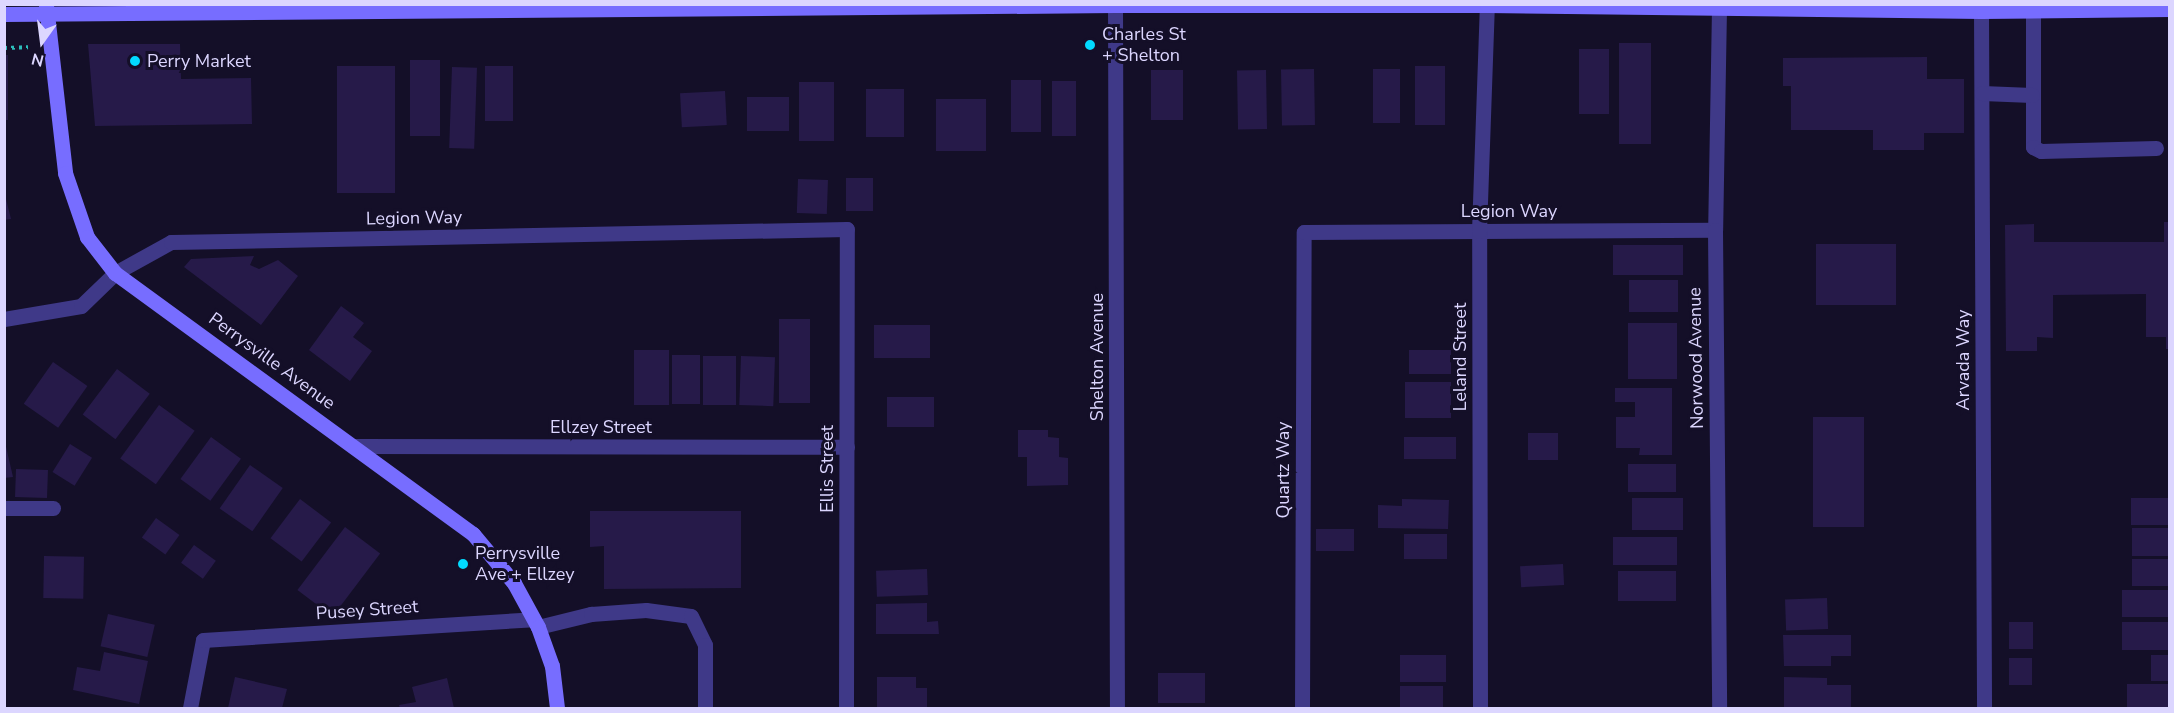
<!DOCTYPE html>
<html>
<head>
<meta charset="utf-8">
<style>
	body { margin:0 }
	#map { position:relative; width:2174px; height:713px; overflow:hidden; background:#140f28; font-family:"Nunito Sans",sans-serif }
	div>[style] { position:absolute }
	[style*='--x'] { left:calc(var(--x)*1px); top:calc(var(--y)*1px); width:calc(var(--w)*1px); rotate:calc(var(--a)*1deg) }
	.building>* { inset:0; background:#261a49; transform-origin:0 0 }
	.path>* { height:4px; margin-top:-2px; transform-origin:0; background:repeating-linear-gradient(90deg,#2cbcba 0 3px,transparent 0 7.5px) }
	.lane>* { height:15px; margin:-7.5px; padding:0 7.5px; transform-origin:7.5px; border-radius:7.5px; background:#3f3988 }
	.street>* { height:15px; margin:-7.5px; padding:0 7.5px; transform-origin:7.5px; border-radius:7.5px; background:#3f3988 }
	.secondary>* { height:15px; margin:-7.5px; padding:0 7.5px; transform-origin:7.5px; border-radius:7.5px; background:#776dff }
	.dots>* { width:16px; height:16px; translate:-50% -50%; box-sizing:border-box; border:3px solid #140f28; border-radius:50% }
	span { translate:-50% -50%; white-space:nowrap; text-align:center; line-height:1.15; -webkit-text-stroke:6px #140f28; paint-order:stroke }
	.poi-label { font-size:18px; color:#dcd6ff }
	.left { translate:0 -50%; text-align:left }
	.street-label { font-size:18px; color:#dcd6ff }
	.frame { position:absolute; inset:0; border:6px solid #dcd6ff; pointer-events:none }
	.north { position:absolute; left:12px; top:12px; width:60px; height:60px; -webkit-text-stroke:4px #140f28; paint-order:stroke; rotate:194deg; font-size:16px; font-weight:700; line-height:24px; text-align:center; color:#dcd6ff }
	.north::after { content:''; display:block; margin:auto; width:21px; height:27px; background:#dcd6ff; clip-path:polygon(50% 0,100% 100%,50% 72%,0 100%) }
</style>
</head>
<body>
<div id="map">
	<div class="building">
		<i style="left:1619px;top:43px;width:32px;height:101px"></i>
		<i style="clip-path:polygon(88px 44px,180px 44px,181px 79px,251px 78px,252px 124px,95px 126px)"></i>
		<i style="left:1579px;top:49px;width:30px;height:65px"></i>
		<i style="left:4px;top:55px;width:4px;height:65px"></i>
		<i style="clip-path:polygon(1927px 57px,1927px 79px,1964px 79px,1964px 133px,1924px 133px,1924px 150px,1873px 150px,1873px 130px,1791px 130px,1791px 86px,1783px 86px,1783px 58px)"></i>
		<i style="left:410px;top:60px;width:30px;height:76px"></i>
		<i style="left:337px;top:66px;width:58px;height:127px"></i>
		<i style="left:485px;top:66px;width:28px;height:55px"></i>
		<i style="left:1415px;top:66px;width:30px;height:59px"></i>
		<i style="left:452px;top:67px;width:25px;height:81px;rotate:2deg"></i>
		<i style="left:1314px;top:69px;width:56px;height:33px;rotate:89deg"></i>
		<i style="left:1373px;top:69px;width:27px;height:54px"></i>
		<i style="left:1151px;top:70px;width:32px;height:50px"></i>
		<i style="left:1266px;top:70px;width:59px;height:29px;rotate:89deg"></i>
		<i style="left:1011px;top:80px;width:30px;height:52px"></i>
		<i style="left:1052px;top:81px;width:24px;height:55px"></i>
		<i style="left:799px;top:82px;width:35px;height:59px"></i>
		<i style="left:866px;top:89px;width:38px;height:48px"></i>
		<i style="left:725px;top:91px;width:34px;height:45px;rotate:87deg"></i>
		<i style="left:789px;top:97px;width:34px;height:42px;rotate:90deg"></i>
		<i style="left:936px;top:99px;width:50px;height:52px"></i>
		<i style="left:873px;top:178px;width:33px;height:27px;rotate:90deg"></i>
		<i style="left:798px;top:179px;width:30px;height:34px;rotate:2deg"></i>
		<i style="clip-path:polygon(4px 191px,11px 219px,4px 220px)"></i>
		<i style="clip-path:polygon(2164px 222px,2170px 222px,2170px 349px,2166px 349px,2166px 337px,2146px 337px,2146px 294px,2053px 295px,2053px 338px,2037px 337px,2037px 351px,2006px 351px,2005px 225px,2034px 224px,2034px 242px,2164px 242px)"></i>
		<i style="left:1816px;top:244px;width:80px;height:61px"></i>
		<i style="left:1683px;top:245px;width:30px;height:70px;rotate:90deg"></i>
		<i style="clip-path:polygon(254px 256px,250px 265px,259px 269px,278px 260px,298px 276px,261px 325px,184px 267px,191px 259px)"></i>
		<i style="left:1629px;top:280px;width:49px;height:32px"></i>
		<i style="clip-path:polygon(341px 306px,364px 323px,353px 337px,372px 351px,350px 381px,309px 350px)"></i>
		<i style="left:779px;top:319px;width:31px;height:84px"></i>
		<i style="left:1677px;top:323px;width:56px;height:49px;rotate:90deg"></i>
		<i style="left:874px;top:325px;width:56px;height:33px"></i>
		<i style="left:669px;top:350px;width:55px;height:35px;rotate:90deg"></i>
		<i style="left:1409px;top:350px;width:42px;height:24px"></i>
		<i style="left:672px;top:355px;width:28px;height:49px"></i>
		<i style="left:703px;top:356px;width:33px;height:49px"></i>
		<i style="left:741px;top:356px;width:34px;height:49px;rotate:2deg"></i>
		<i style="left:53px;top:362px;width:42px;height:51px;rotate:35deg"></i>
		<i style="left:117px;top:369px;width:41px;height:57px;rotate:37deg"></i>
		<i style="left:1405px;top:382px;width:46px;height:36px"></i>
		<i style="clip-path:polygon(1615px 388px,1672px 388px,1672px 455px,1639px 455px,1640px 448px,1616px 448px,1616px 417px,1635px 417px,1635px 402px,1615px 402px)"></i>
		<i style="left:887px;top:397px;width:47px;height:30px"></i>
		<i style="left:159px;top:405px;width:44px;height:66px;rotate:36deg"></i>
		<i style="left:1813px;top:417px;width:51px;height:110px"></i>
		<i style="clip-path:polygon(1018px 430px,1048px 430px,1048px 437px,1059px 438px,1059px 457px,1068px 458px,1068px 485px,1027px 486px,1027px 457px,1018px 457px)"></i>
		<i style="left:1528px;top:433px;width:30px;height:27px"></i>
		<i style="left:211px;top:437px;width:37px;height:52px;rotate:36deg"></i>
		<i style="left:1404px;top:437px;width:52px;height:22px"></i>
		<i style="clip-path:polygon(4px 438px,13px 477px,4px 478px)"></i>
		<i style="left:70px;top:444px;width:26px;height:33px;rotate:32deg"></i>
		<i style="left:1628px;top:464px;width:48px;height:28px"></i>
		<i style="left:250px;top:465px;width:40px;height:53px;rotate:35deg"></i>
		<i style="left:16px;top:469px;width:32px;height:28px;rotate:2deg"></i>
		<i style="left:1632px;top:498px;width:51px;height:32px"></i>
		<i style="left:2131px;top:498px;width:39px;height:27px"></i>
		<i style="left:300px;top:499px;width:39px;height:49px;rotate:37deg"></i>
		<i style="clip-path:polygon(1402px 499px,1449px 500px,1448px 529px,1378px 528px,1378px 505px,1402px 506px)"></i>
		<i style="clip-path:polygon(590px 511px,741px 511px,741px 588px,604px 589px,604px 546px,590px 547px)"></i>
		<i style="left:156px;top:518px;width:29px;height:24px;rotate:36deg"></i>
		<i style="left:345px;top:527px;width:44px;height:79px;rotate:37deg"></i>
		<i style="left:2170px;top:528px;width:28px;height:38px;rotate:90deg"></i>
		<i style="left:1354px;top:529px;width:22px;height:38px;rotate:90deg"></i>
		<i style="left:1404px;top:534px;width:43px;height:25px"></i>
		<i style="left:1613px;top:537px;width:64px;height:28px"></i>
		<i style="left:194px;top:545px;width:27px;height:22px;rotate:36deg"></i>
		<i style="left:44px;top:556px;width:40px;height:42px;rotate:1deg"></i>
		<i style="left:2132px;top:559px;width:38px;height:27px"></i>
		<i style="left:1563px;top:564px;width:21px;height:43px;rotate:87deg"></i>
		<i style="left:927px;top:569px;width:26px;height:51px;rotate:88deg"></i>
		<i style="left:1618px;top:571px;width:58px;height:30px"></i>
		<i style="left:2170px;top:590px;width:27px;height:48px;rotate:90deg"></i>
		<i style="left:1827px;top:598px;width:31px;height:42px;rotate:88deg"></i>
		<i style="clip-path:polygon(927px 603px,927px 622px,938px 621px,939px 634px,876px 634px,876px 604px)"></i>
		<i style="left:108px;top:614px;width:48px;height:33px;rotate:13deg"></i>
		<i style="left:2009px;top:622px;width:24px;height:27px"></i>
		<i style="left:2170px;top:622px;width:28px;height:48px;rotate:90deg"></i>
		<i style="clip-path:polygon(1783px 635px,1851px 635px,1851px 656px,1831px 656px,1831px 666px,1784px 666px)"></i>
		<i style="clip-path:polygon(104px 652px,148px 661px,139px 704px,73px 690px,77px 667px,100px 671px)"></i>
		<i style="left:1446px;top:655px;width:27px;height:46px;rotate:90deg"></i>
		<i style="left:2151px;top:655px;width:19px;height:26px"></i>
		<i style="left:2009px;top:658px;width:23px;height:27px"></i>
		<i style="left:1205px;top:673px;width:30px;height:47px;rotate:90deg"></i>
		<i style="clip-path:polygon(235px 677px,287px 689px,282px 708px,228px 708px)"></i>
		<i style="clip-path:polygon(877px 677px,916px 677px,916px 688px,927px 688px,927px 708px,877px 708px)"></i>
		<i style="clip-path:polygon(1784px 677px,1827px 678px,1827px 685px,1851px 685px,1851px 707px,1784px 707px)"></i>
		<i style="clip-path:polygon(447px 678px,454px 708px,400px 708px,399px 705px,416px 702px,412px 687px)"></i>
		<i style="left:2127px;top:684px;width:43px;height:24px"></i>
		<i style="left:1400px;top:686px;width:43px;height:22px"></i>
	</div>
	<div class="path">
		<i style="--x:4;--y:48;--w:24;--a:-2"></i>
	</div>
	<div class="lane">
		<i style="--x:2033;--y:10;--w:137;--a:90"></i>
		<i style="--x:2033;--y:147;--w:9;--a:27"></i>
		<i style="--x:2041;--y:151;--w:115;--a:-1.5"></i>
		<i style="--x:1981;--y:11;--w:697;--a:89.75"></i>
		<i style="--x:1982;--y:93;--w:50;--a:2.3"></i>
		<i style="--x:115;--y:273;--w:64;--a:-29"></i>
		<i style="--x:171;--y:242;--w:676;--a:-1.1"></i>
		<i style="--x:538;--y:627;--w:55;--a:-13.8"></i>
		<i style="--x:591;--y:614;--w:55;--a:-4.2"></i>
		<i style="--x:646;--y:610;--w:45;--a:7.6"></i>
		<i style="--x:691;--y:616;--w:32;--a:64"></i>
		<i style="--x:705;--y:645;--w:63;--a:90"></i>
		<i style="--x:1302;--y:708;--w:476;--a:-89.8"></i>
		<i style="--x:1304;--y:232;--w:411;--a:-0.3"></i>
	</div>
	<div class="street">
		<i style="--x:1115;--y:5;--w:703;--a:89.84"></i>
		<i style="--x:1719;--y:8;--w:222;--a:91"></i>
		<i style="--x:1715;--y:230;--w:478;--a:89.5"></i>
		<i style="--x:4;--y:319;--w:78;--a:-9.6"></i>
		<i style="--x:81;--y:306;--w:47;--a:-44.1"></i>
		<i style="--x:356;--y:446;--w:491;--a:0.1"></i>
		<i style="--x:4;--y:508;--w:49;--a:0"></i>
		<i style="--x:190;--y:708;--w:69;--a:-79.2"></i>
		<i style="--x:203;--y:640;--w:331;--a:-3.6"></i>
		<i style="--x:846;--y:708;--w:479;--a:-89.9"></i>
		<i style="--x:1480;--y:708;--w:477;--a:-90.1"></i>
		<i style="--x:1479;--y:231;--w:226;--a:-88"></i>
	</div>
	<div class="secondary">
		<i style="--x:46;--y:5;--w:169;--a:83.5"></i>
		<i style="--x:65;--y:173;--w:68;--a:71"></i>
		<i style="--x:87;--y:237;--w:46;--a:52.1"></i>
		<i style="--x:115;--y:273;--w:443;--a:36.1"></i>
		<i style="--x:473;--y:534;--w:64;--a:50.1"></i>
		<i style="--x:514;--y:583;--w:50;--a:61.4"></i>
		<i style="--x:538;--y:627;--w:41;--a:70.3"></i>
		<i style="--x:552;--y:666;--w:42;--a:83.2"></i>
		<i style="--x:4;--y:14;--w:1111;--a:-0.46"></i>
		<i style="--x:1115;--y:5;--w:372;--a:0"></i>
		<i style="--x:1487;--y:5;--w:494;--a:0.7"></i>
		<i style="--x:1981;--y:11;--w:189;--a:-0.6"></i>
	</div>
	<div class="dots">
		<i style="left:1090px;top:45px;background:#02daff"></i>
		<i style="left:135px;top:61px;background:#02daff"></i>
		<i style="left:463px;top:564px;background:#02daff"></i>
	</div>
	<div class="poi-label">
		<span class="left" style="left:1102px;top:45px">Charles St<br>+ Shelton</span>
		<span class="left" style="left:147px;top:61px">Perry Market</span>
		<span class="left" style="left:475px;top:564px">Perrysville<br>Ave + Ellzey</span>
	</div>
	<div class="street-label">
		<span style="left:1509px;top:211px">Legion Way</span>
		<span style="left:414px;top:218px;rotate:-1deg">Legion Way</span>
		<span style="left:1097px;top:357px;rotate:-90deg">Shelton Avenue</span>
		<span style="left:1460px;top:357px;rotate:-90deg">Leland Street</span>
		<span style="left:1696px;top:358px;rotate:-91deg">Norwood Avenue</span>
		<span style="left:1963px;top:360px;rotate:-90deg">Arvada Way</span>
		<span style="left:272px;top:361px;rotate:36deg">Perrysville Avenue</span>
		<span style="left:601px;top:427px">Ellzey Street</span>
		<span style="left:827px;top:469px;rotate:-90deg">Ellis Street</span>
		<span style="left:1283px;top:470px;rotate:-90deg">Quartz Way</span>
		<span style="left:367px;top:610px;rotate:-4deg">Pusey Street</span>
	</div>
	<div class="frame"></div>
	<div class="north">N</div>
</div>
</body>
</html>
